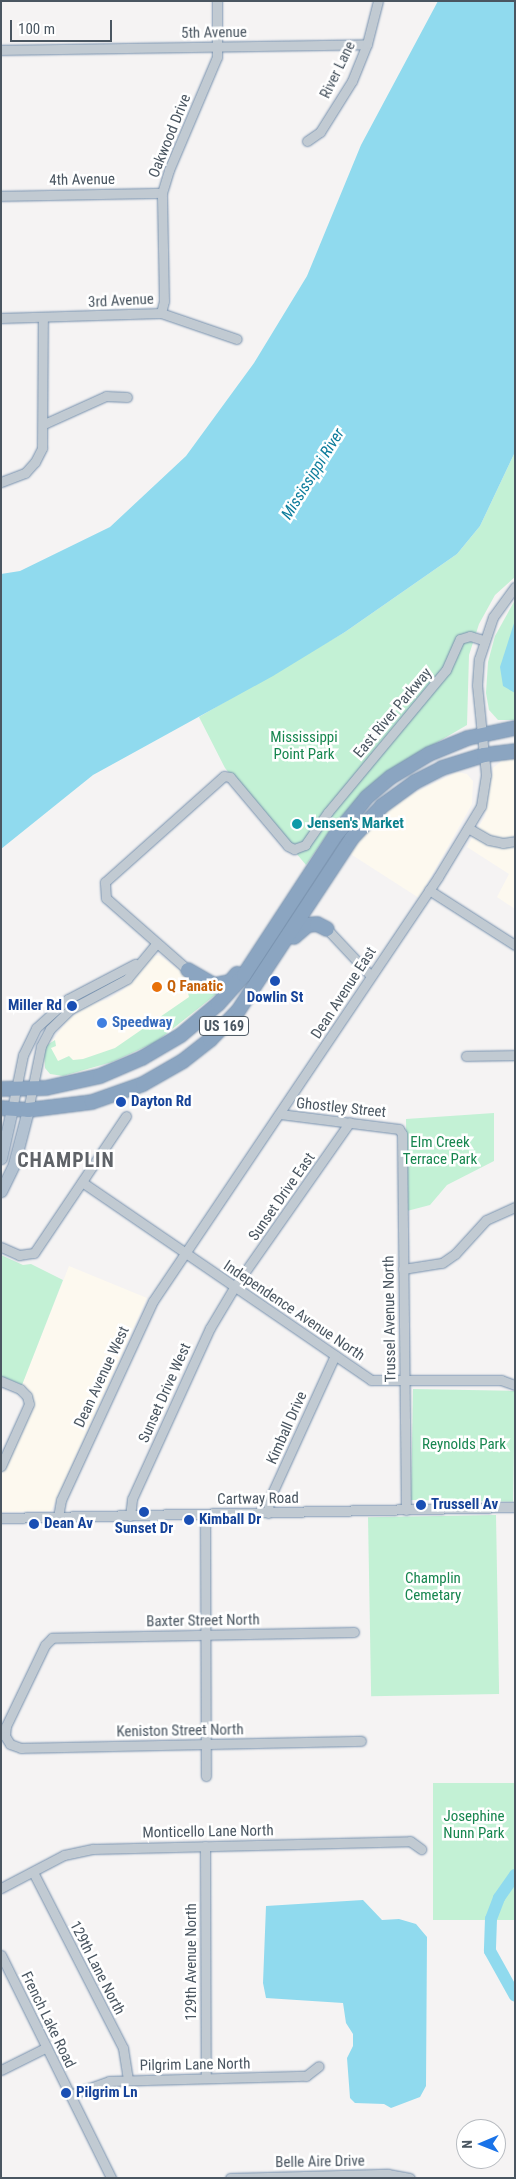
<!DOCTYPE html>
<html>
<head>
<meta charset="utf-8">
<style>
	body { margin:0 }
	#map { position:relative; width:516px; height:2179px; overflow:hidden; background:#f5f3f3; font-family:"Roboto Condensed",sans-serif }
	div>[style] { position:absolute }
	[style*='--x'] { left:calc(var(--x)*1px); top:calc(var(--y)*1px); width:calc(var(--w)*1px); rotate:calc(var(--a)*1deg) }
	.commercial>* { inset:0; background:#fdf9ef }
	.green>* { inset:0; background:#c3f1d5; transform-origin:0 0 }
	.water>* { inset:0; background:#90daee }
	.river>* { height:12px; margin:-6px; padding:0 6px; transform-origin:6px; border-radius:6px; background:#90daee }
	.roads { filter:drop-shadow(0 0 1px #7690ad) drop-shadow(0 0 1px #7690ad) }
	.minor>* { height:9px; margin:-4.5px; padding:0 4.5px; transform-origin:4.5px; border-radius:4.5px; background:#c1cad2 }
	.major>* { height:11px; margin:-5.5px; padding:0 5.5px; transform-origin:5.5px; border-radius:5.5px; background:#b3c2d1 }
	.highway>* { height:14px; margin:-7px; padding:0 7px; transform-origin:7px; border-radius:7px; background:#8ba5c1 }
	.dots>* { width:14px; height:14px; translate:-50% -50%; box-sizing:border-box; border:2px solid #fff; border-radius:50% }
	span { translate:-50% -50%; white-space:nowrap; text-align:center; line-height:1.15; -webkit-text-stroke:5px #fff; paint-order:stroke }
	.shield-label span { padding:1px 4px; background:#fff; border:1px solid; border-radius:4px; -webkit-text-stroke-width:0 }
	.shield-label { font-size:14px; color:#4a5661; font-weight:700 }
	.street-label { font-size:15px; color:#4a5661 }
	.park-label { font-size:15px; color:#17864f }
	.culture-label { font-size:15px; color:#0d838f; font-weight:700 }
	.left { translate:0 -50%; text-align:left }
	.food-label { font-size:15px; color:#c56008; font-weight:700 }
	.transit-label { font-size:15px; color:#164399; font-weight:700 }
	.right { translate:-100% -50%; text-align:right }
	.shop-label { font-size:15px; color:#366cbe; font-weight:700 }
	.water-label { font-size:16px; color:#0c7c9b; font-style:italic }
	.district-label { font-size:20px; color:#5f6368; font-weight:700; letter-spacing:1px }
	.frame { position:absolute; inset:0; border:2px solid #4a5661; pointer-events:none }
	.north { position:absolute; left:456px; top:2119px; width:50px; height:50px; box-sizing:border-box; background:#fff; border:1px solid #b7bbc0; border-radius:50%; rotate:269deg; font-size:14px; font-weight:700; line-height:20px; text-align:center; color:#4a5661 }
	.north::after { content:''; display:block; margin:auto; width:18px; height:22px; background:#1a73e8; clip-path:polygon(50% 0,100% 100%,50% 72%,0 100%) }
	.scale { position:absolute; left:10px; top:20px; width:102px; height:22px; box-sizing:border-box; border:2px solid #4a5661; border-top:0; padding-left:6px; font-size:15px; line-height:18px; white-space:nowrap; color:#4a5661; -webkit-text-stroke:4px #fff; paint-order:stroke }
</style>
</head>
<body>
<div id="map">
	<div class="commercial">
		<i style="clip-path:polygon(505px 758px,515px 758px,515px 909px,497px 897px,509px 874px,467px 847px,485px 816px,493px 768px)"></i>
		<i style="clip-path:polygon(457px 772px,467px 774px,473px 781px,472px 804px,419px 898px,349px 853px,374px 823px,392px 808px,414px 793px)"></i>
		<i style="clip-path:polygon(153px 955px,160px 956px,202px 986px,219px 992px,176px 1028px,143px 1048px,88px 1070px,63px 1076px,50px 1074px,43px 1063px,44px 1053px,68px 1019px,92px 1002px,107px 1000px,123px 990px)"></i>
		<i style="clip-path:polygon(69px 1266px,147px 1298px,51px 1511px,1px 1512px,1px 1475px,32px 1407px,31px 1396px,22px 1385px)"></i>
	</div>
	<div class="green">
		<i style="clip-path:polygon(515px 452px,515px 577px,495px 595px,479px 624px,469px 655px,467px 725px,412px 757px,364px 792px,333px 826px,306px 865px,225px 768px,199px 717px,345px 632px,457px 554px,480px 526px)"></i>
		<i style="clip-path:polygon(515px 600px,515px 720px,498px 720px,489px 710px,486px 693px,488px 662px,495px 636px)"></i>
		<i style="clip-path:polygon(191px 976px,202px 986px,219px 992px,156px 1042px,112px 1062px,63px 1076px,50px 1074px,45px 1068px,44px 1053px,47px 1045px,55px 1040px,56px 1046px,51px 1048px,58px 1061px,69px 1056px,73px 1060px,83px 1059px,115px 1048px,189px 997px,187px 989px)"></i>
		<i style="clip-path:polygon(494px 1113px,494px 1161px,447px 1185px,430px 1205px,407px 1211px,406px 1119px)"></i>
		<i style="clip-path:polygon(1px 1255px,23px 1265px,31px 1264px,63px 1280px,22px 1385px,1px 1376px)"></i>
		<i style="left:413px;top:1389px;width:102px;height:111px;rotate:1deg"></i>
		<i style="left:496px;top:1515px;width:179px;height:128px;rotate:89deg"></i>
		<i style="left:515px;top:1783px;width:137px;height:82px;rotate:90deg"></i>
	</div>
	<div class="water">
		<i style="clip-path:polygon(438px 1px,515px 1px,515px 452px,480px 526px,457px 554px,345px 632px,273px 676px,93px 775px,1px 849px,1px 574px,20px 571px,110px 527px,186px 456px,254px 363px,307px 276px,361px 145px)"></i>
		<i style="clip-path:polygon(515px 620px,515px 693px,503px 686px,500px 667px)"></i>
		<i style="clip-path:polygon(363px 1900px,382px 1920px,399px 1919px,416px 1924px,427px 1937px,426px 2086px,420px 2097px,391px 2108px,384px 2104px,355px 2103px,350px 2098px,347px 2058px,353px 2046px,353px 2034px,346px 2023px,343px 2003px,266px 1998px,263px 1983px,266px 1906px)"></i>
	</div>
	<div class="river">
		<i style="--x:515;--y:1875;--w:28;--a:125"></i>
		<i style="--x:499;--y:1898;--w:22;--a:111"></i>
		<i style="--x:491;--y:1919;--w:32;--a:92"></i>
		<i style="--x:490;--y:1951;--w:51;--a:60.9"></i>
	</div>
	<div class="roads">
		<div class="minor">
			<i style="--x:1;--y:50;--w:366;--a:-0.9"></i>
			<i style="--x:307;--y:141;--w:16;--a:-35"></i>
			<i style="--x:320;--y:132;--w:60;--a:-57.9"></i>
			<i style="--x:352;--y:81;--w:40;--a:-68"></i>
			<i style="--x:367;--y:44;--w:44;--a:-75.7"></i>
			<i style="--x:1;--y:196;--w:161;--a:-1.1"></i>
			<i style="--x:161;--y:313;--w:12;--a:-76"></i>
			<i style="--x:164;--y:301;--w:108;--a:-91.1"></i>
			<i style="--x:162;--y:193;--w:24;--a:-73"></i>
			<i style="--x:169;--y:170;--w:123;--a:-67"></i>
			<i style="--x:217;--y:57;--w:56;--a:-90"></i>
			<i style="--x:1;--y:318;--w:160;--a:-1.8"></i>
			<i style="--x:161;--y:313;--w:80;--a:18.9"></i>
			<i style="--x:44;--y:424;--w:68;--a:-24.3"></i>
			<i style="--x:106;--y:396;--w:21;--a:3"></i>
			<i style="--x:1;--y:482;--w:26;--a:-21"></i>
			<i style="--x:25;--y:473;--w:15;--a:-48"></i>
			<i style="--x:35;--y:462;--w:16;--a:-63"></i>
			<i style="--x:42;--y:448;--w:130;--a:-89.6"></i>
			<i style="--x:468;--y:828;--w:24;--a:30"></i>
			<i style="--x:489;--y:840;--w:14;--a:12"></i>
			<i style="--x:503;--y:843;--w:12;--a:-9"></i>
			<i style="--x:429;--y:890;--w:102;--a:32.6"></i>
			<i style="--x:327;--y:929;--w:64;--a:46.9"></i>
			<i style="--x:188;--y:970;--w:109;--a:-138.7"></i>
			<i style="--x:106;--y:898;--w:16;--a:-94"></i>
			<i style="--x:105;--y:882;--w:159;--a:-41.7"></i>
			<i style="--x:224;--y:776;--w:6;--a:9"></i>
			<i style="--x:230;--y:777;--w:90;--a:50"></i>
			<i style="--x:288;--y:846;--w:7;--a:27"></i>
			<i style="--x:294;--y:849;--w:12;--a:-20"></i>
			<i style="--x:305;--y:845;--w:40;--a:-55.1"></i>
			<i style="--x:328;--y:812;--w:185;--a:-50.3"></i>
			<i style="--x:446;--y:670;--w:34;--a:-66"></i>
			<i style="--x:460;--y:639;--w:10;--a:-17"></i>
			<i style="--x:470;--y:636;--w:14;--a:17"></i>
			<i style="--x:466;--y:1056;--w:49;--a:-1.2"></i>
			<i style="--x:12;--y:1109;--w:55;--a:-78.5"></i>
			<i style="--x:23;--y:1055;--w:30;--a:-64"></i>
			<i style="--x:36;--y:1028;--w:43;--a:-42.2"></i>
			<i style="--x:68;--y:999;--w:76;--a:-27.6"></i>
			<i style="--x:28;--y:1110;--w:65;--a:-78.5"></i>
			<i style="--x:41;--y:1046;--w:19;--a:-62"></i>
			<i style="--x:50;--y:1029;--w:29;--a:-44"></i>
			<i style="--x:71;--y:1009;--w:64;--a:-28.2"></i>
			<i style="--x:127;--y:979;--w:45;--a:-50.4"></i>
			<i style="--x:280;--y:1114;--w:120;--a:7.2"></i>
			<i style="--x:399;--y:1129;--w:6;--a:59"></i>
			<i style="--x:402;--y:1134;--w:376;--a:89.4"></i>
			<i style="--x:82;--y:1182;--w:350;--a:34.4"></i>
			<i style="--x:371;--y:1380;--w:130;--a:0"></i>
			<i style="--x:501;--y:1380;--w:15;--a:20"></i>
			<i style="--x:1;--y:1247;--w:20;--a:24"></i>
			<i style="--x:19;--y:1255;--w:15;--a:-8"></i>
			<i style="--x:34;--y:1253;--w:165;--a:-56.1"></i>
			<i style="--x:403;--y:1269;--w:39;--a:-9"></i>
			<i style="--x:442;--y:1263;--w:16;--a:-35"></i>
			<i style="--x:455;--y:1254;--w:46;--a:-47.6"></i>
			<i style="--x:486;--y:1220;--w:32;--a:-24"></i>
			<i style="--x:1;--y:1381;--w:21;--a:23"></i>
			<i style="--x:20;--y:1389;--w:10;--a:45"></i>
			<i style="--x:27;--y:1396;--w:8;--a:76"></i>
			<i style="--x:29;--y:1404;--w:68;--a:114.3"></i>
			<i style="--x:268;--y:1513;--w:13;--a:-86"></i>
			<i style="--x:269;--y:1500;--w:159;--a:-65.5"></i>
			<i style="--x:205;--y:1514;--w:262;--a:89.8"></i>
			<i style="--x:130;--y:1516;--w:17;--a:-83"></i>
			<i style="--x:132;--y:1499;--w:188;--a:-65.5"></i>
			<i style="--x:210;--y:1328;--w:49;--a:-59.2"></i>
			<i style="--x:235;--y:1286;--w:200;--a:-55"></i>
			<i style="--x:58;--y:1517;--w:17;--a:-80"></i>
			<i style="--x:61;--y:1500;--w:219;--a:-65.2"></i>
			<i style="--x:153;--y:1301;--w:511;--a:-56.09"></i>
			<i style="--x:438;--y:877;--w:83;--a:-58.8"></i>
			<i style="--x:481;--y:806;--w:31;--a:-81"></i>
			<i style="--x:486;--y:775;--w:90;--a:-95.7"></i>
			<i style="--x:477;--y:685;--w:26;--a:-86"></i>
			<i style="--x:479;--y:659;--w:44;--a:-71.6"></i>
			<i style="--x:493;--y:617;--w:37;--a:-54"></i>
			<i style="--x:1;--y:1518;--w:514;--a:-1.23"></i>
			<i style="--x:354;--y:1632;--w:302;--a:178.9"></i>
			<i style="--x:52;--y:1638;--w:10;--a:135"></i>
			<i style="--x:45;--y:1645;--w:90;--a:115.7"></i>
			<i style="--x:6;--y:1726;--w:10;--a:96"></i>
			<i style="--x:5;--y:1736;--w:9;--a:58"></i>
			<i style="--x:10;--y:1744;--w:12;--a:20"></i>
			<i style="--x:21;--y:1748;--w:340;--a:-1.2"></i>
			<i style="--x:205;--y:1846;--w:232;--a:89.8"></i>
			<i style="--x:33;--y:1872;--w:198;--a:62.9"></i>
			<i style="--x:123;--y:2048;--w:32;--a:81"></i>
			<i style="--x:1;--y:1888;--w:71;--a:-27.6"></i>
			<i style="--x:64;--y:1855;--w:30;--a:-12"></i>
			<i style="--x:93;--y:1849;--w:317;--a:-1.4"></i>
			<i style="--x:410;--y:1841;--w:14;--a:36"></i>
			<i style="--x:1;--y:1955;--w:249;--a:63.7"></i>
			<i style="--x:1;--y:2070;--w:51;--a:-26.6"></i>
			<i style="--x:70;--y:2095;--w:41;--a:-19.7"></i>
			<i style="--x:109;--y:2081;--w:197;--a:-1.5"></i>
			<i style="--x:306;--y:2076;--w:16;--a:-38"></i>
			<i style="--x:230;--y:2178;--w:158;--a:-1.5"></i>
			<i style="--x:388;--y:2174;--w:22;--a:10"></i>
		</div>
		<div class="major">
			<i style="--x:1;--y:1158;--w:50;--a:-77.3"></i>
			<i style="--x:1;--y:1191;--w:30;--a:-64"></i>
			<i style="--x:14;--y:1164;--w:56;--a:-75.5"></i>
		</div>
		<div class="highway">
			<i style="--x:294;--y:937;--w:18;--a:-41"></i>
			<i style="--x:308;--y:925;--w:9;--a:-6"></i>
			<i style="--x:317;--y:924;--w:11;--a:27"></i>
			<i style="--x:188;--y:970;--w:30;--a:30"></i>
			<i style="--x:214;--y:985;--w:16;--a:-11"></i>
			<i style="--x:230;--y:982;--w:11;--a:-49"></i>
			<i style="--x:1;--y:1089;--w:45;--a:-1.3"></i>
			<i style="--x:46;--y:1088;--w:55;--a:-12.5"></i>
			<i style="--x:100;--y:1076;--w:46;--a:-23.2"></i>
			<i style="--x:142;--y:1058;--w:45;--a:-30.5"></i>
			<i style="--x:181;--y:1035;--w:48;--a:-40"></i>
			<i style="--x:218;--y:1004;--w:39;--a:-48"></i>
			<i style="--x:244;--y:975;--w:166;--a:-56.8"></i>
			<i style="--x:335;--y:836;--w:50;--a:-50.6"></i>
			<i style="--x:367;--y:797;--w:31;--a:-40"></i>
			<i style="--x:391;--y:777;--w:44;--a:-31.2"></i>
			<i style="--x:429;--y:754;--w:42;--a:-22.3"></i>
			<i style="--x:468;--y:738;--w:48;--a:-12"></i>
			<i style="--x:1;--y:1108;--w:27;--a:4"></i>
			<i style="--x:28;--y:1110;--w:64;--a:-7.1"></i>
			<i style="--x:92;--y:1102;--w:54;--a:-19.4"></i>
			<i style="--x:143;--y:1084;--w:46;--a:-29.9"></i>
			<i style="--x:183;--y:1061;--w:34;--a:-38"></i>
			<i style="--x:210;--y:1040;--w:40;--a:-46"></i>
			<i style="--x:238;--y:1011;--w:207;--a:-56.6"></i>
			<i style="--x:352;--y:838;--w:44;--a:-46.8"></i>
			<i style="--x:382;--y:806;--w:41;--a:-36"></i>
			<i style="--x:415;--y:782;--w:30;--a:-27"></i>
			<i style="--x:442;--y:768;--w:44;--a:-17.2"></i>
			<i style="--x:484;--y:755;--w:31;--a:-7"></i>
		</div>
	</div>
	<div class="dots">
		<i style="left:297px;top:824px;background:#0f9aa8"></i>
		<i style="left:275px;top:981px;background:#1a4fb4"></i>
		<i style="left:157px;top:987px;background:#e8710a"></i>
		<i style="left:72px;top:1006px;background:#1a4fb4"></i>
		<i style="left:102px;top:1023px;background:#3f7fe0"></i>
		<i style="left:121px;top:1102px;background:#1a4fb4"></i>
		<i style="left:421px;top:1505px;background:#1a4fb4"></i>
		<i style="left:144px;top:1512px;background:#1a4fb4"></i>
		<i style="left:189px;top:1520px;background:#1a4fb4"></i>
		<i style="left:34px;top:1524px;background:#1a4fb4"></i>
		<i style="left:66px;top:2093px;background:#1a4fb4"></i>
	</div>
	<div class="shield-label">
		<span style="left:224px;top:1026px">US 169</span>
	</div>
	<div class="street-label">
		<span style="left:214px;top:33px;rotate:-1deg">5th Avenue</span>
		<span style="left:338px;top:70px;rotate:-64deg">River Lane</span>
		<span style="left:170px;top:136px;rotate:-68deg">Oakwood Drive</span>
		<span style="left:82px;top:180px;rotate:-1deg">4th Avenue</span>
		<span style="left:121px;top:301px;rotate:-3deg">3rd Avenue</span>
		<span style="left:393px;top:713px;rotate:-50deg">East River Parkway</span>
		<span style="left:344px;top:993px;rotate:-57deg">Dean Avenue East</span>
		<span style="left:341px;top:1108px;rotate:6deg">Ghostley Street</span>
		<span style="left:282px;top:1197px;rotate:-55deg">Sunset Drive East</span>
		<span style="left:294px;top:1311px;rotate:34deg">Independence Avenue North</span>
		<span style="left:390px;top:1319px;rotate:-91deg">Trussel Avenue North</span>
		<span style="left:102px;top:1377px;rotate:-65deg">Dean Avenue West</span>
		<span style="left:165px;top:1393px;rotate:-66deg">Sunset Drive West</span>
		<span style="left:287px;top:1428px;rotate:-66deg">Kimball Drive</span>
		<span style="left:258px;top:1499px;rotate:-1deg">Cartway Road</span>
		<span style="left:203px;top:1621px;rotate:-1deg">Baxter Street North</span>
		<span style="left:180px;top:1731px;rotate:-1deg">Keniston Street North</span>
		<span style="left:208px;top:1832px;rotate:-1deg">Monticello Lane North</span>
		<span style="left:192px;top:1962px;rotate:-90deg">129th Avenue North</span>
		<span style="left:97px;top:1968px;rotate:63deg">129th Lane North</span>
		<span style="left:48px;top:2020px;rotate:64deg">French Lake Road</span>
		<span style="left:195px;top:2065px;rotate:-1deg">Pilgrim Lane North</span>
		<span style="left:320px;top:2162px;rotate:-1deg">Belle Aire Drive</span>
	</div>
	<div class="park-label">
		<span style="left:304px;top:746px">Mississippi<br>Point Park</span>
		<span style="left:440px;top:1151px">Elm Creek<br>Terrace Park</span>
		<span style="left:464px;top:1445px">Reynolds Park</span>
		<span style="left:433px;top:1587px">Champlin<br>Cemetary</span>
		<span style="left:474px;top:1825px">Josephine<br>Nunn Park</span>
	</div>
	<div class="culture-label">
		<span class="left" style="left:307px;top:824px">Jensen's Market</span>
	</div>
	<div class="food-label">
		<span class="left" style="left:167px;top:987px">Q Fanatic</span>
	</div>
	<div class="transit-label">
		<span style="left:275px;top:998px">Dowlin St</span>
		<span class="right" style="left:62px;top:1006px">Miller Rd</span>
		<span class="left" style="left:131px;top:1102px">Dayton Rd</span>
		<span class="left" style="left:431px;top:1505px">Trussell Av</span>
		<span class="left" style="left:199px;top:1520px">Kimball Dr</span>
		<span class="left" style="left:44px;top:1524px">Dean Av</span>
		<span style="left:144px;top:1529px">Sunset Dr</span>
		<span class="left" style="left:76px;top:2093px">Pilgrim Ln</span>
	</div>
	<div class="shop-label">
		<span class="left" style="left:112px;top:1023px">Speedway</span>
	</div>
	<div class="water-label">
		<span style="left:313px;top:474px;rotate:-58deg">Mississippi River</span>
	</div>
	<div class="district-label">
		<span style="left:66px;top:1160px">CHAMPLIN</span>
	</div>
	<div class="frame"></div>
	<div class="north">N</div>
	<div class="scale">100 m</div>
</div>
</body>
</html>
